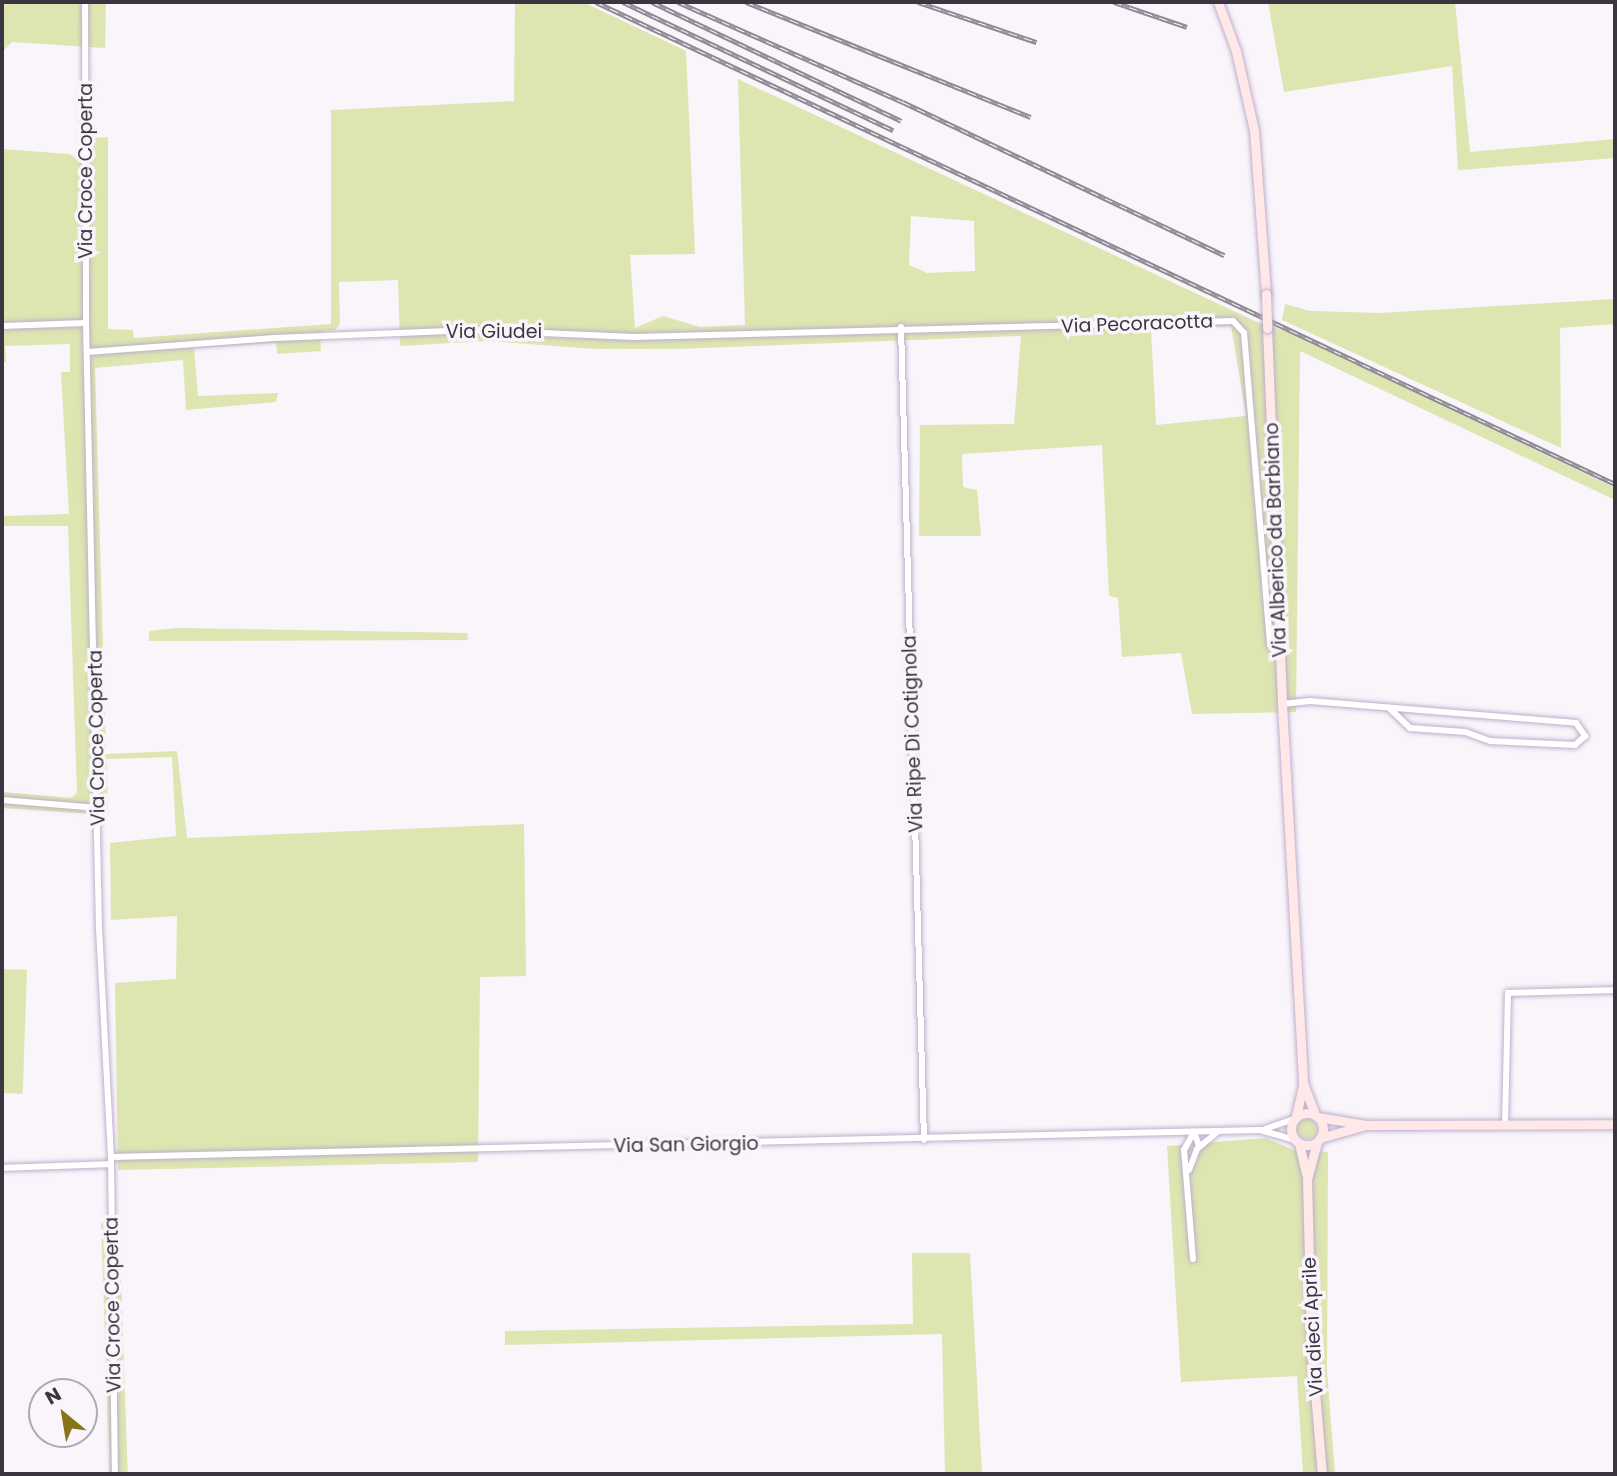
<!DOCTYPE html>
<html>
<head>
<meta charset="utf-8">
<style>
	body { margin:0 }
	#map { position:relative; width:1617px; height:1476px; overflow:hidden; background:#f9f5fb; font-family:Poppins,sans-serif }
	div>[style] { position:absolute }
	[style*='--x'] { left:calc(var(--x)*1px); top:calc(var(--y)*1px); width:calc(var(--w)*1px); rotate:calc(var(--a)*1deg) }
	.green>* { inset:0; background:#dde5b0; transform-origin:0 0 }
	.round { border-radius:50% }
	.roads { filter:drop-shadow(0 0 2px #bfaecc) drop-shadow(0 0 2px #bfaecc) }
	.street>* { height:6px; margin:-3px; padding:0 3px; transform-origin:3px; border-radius:3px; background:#fff }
	.secondary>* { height:9px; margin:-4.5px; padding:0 4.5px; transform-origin:4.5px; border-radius:4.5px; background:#fee9e8 }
	.secondary>.ring { margin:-4.5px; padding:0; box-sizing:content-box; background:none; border:9px solid #fee9e8; border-radius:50% }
	.rail>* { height:5px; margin-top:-2.5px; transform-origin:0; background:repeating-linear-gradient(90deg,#f9f5fb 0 8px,#8e8892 0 16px); box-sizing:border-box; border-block:2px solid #8e8892 }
	.bridges { filter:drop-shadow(0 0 2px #bfaecc) drop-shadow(0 0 2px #bfaecc) }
	.secondary-bridge>* { height:9px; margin:-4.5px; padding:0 4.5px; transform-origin:4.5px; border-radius:4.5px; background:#fee9e8 }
	span { translate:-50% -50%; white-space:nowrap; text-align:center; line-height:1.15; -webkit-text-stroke:7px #f9f5fb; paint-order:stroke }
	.street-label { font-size:19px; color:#3c3541 }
	.frame { position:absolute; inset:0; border:4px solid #3c3541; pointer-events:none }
	.north { position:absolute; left:28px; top:1378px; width:70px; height:70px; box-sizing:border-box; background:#f9f5fb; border:2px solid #ada8b1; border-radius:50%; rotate:330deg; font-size:19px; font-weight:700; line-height:28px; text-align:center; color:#3c3541 }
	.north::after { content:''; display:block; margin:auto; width:24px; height:32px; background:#877416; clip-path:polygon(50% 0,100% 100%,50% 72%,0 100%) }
</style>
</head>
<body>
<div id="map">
	<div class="green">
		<i style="clip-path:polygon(2px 2px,106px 2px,105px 48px,12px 42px,2px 52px)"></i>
		<i style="clip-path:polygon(evenodd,515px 2px,583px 2px,686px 51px,695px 254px,630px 255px,635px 328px,663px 316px,700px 327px,745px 325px,738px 79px,1257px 322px,1288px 332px,1615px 488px,1615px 500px,1300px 351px,1296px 712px,1192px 714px,1181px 653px,1122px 657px,1118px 598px,1109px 596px,1102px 445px,962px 454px,963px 487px,977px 490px,981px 536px,919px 536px,920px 425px,1014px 424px,1021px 336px,676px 349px,596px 349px,487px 341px,400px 346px,398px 280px,339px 282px,340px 324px,335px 330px,320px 332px,321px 351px,277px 354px,276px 343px,194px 348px,198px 396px,278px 393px,276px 402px,186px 410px,183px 360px,95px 368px,106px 754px,177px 751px,187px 838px,524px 824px,526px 976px,480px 977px,478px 1162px,118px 1170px,115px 983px,176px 979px,177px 916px,111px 920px,110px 843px,176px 836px,172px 757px,107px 759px,108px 815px,2px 808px,2px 792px,71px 798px,77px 793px,68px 526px,2px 526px,2px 516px,69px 514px,61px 372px,70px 372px,70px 344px,5px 346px,6px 362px,2px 362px,2px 149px,69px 154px,80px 160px,81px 139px,108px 137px,108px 329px,133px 330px,134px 338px,331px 324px,331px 110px,514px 101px,515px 2px,911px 216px,974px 221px,975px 271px,927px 273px,909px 265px,911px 216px,515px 2px,1231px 326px,1246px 416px,1156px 425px,1151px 330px,1231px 326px)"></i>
		<i style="clip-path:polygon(1268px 2px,1455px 2px,1470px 152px,1615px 139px,1615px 158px,1458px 170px,1452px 66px,1284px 92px)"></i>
		<i style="clip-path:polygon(1615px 299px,1615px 324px,1560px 328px,1561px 448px,1282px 320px,1285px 304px,1310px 311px,1381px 313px)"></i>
		<i style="clip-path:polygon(177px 628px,467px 633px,468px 640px,149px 641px,149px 631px)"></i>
		<i style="left:2px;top:969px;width:25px;height:124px;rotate:2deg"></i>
		<i class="round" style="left:1297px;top:1119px;width:20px;height:20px"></i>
		<i style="clip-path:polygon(1266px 1138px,1294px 1150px,1328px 1152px,1327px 1371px,1335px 1474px,1303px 1474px,1297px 1376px,1181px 1382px,1167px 1146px)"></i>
		<i style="left:119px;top:1222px;width:252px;height:18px;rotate:88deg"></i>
		<i style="clip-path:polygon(912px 1253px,970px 1253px,982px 1474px,945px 1474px,942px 1334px,505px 1345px,505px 1331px,913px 1324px)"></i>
	</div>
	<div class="roads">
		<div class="street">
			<i style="--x:85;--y:2;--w:321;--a:89.8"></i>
			<i style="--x:86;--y:323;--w:605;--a:88.77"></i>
			<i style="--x:99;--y:928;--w:229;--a:87"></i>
			<i style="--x:111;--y:1157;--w:317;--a:89.3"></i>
			<i style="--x:2;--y:326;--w:84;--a:-2"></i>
			<i style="--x:901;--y:327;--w:813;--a:88.38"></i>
			<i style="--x:87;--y:352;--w:188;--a:-4.3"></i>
			<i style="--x:274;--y:338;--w:200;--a:-2.3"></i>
			<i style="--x:474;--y:330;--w:161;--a:2.5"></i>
			<i style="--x:635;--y:337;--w:598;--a:-1.53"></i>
			<i style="--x:1233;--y:321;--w:16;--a:47"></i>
			<i style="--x:1244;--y:333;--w:313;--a:85.2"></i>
			<i style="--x:1270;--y:645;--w:17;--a:54"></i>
			<i style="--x:1282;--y:704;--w:28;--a:-6"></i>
			<i style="--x:1310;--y:701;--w:267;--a:4.7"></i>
			<i style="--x:1576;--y:723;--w:16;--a:55"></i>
			<i style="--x:1585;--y:736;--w:13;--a:138"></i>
			<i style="--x:1575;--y:745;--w:85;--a:-177.3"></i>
			<i style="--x:1490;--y:741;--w:27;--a:-160"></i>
			<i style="--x:1465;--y:732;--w:55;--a:-175.8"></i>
			<i style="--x:1410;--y:728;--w:29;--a:-136"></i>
			<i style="--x:2;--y:800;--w:96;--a:4.8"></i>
			<i style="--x:1505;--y:1125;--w:132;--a:-88.7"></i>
			<i style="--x:1508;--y:993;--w:107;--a:-1.6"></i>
			<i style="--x:1265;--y:1129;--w:31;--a:-19"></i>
			<i style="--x:111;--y:1157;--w:1149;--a:-1.35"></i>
			<i style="--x:1260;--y:1130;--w:36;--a:16"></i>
			<i style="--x:2;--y:1168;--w:109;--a:-2.1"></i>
			<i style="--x:1189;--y:1170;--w:22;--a:-69"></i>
			<i style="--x:1197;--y:1149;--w:25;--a:-40"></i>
			<i style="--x:1193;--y:1259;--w:109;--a:-94.7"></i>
			<i style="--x:1184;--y:1150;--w:21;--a:-61"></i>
			<i style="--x:1194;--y:1132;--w:15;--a:70"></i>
		</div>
		<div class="secondary">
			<i style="--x:1218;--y:2;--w:52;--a:69.8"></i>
			<i style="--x:1236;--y:51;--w:81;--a:77.2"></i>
			<i style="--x:1254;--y:130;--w:164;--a:85.8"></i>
			<i style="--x:1267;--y:328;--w:376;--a:87.7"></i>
			<i style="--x:1282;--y:704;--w:380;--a:86.8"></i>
			<i style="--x:1303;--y:1083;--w:33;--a:69"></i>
			<i class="ring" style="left:1291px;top:1113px;width:23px;height:23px"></i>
			<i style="--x:1296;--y:1116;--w:32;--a:-77"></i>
			<i style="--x:1318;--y:1117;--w:50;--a:9.3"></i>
			<i style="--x:1367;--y:1125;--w:248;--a:-0.2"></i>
			<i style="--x:1320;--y:1138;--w:44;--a:-15.9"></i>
			<i style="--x:1317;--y:1142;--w:38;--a:105"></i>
			<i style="--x:1307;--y:1179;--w:165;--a:88.6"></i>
			<i style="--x:1311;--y:1344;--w:130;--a:85.2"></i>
			<i style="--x:1299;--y:1143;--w:32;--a:77"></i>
		</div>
	</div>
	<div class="rail">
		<i style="--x:596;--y:2;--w:1127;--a:25.31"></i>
		<i style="--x:623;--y:2;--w:299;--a:25.4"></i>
		<i style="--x:652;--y:2;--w:276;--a:25.5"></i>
		<i style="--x:678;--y:2;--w:246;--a:24"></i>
		<i style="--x:903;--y:102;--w:356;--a:25.5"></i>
		<i style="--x:746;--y:2;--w:307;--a:22"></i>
		<i style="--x:918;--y:2;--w:125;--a:18.7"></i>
		<i style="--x:1114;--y:2;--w:77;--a:18.9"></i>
	</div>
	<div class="bridges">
		<div class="secondary-bridge">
			<i style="--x:1266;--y:294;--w:34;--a:88"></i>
		</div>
	</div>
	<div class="street-label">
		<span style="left:86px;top:171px;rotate:-90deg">Via Croce Coperta</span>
		<span style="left:1137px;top:324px;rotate:-2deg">Via Pecoracotta</span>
		<span style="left:494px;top:332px">Via Giudei</span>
		<span style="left:1276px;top:540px;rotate:-92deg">Via Alberico da Barbiano</span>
		<span style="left:913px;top:734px;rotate:-92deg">Via Ripe Di Cotignola</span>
		<span style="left:97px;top:738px;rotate:-91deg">Via Croce Coperta</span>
		<span style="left:686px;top:1145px;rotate:-1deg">Via San Giorgio</span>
		<span style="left:113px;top:1305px;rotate:-91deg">Via Croce Coperta</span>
		<span style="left:1313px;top:1327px;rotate:-93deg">Via dieci Aprile</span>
	</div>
	<div class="frame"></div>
	<div class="north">N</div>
</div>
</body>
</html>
